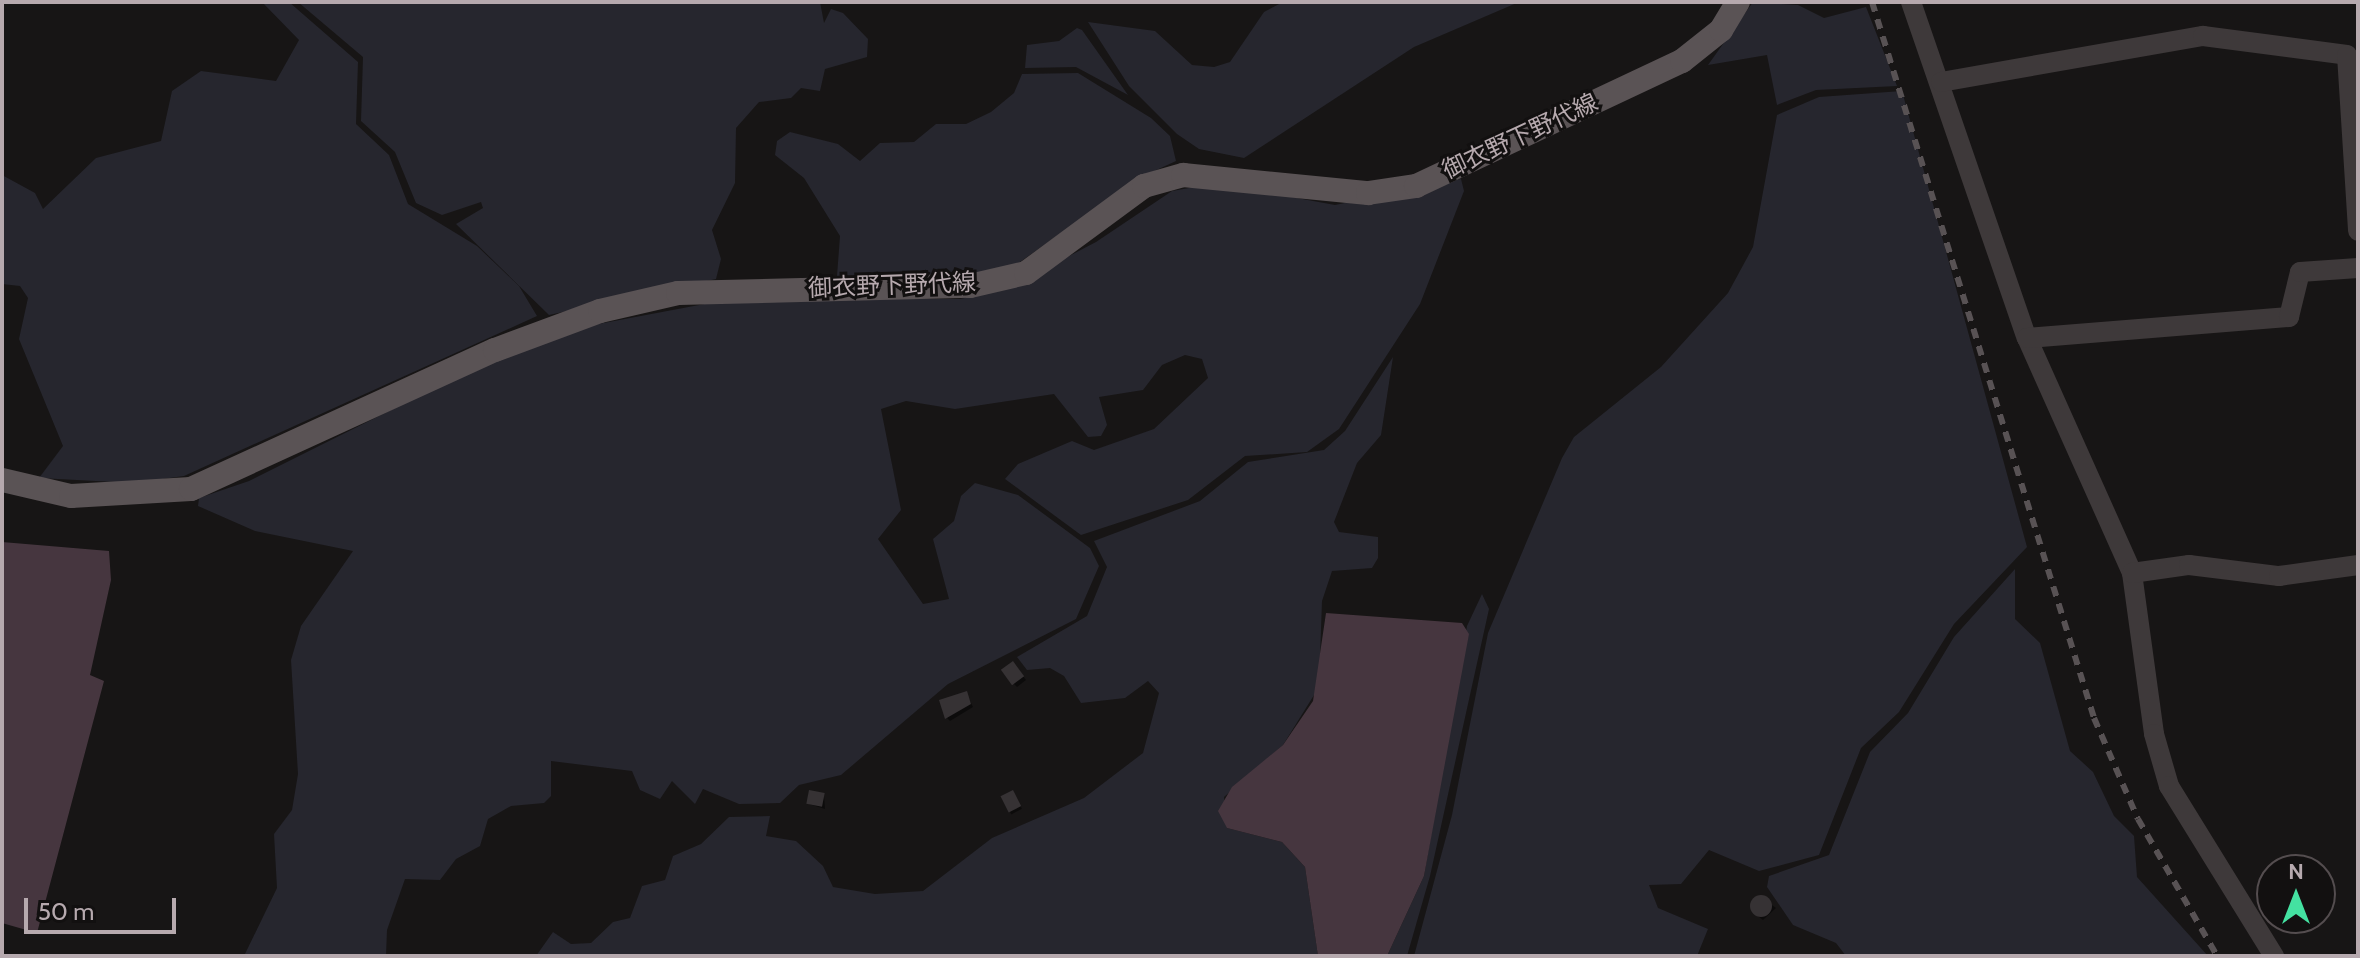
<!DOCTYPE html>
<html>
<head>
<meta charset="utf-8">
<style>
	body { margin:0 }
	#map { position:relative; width:2360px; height:958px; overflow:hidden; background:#171515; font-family:Cabin,"Noto Sans JP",sans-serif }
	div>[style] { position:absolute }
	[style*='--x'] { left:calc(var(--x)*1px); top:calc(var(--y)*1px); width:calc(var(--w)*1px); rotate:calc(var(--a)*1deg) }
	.green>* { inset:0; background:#26262e }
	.water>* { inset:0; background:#46363f }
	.shadow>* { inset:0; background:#0007; transform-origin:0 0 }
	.building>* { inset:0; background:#363234; transform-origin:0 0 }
	.round { border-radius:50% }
	.minor>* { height:20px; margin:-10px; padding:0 10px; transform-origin:10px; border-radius:10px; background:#3e393a }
	.major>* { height:24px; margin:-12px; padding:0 12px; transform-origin:12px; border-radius:12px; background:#5a5355 }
	.rail>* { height:6px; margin-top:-3px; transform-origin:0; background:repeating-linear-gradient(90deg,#585254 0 10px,transparent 0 18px) }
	span { translate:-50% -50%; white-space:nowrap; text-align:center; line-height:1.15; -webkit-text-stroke:6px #121010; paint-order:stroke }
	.street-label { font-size:24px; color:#b6a9ae }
	.frame { position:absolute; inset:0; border:4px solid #b6a9ae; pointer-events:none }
	.north { position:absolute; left:2256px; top:854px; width:80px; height:80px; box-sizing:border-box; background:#121010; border:2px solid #544d4f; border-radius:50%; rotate:0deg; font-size:22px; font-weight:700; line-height:32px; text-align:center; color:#b6a9ae }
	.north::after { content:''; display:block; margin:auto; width:28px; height:36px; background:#44e1a1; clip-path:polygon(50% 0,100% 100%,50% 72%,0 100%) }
	.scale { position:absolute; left:24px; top:898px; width:152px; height:36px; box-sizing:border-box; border:4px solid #b6a9ae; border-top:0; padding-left:10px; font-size:24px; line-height:28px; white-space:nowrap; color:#b6a9ae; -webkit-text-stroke:6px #121010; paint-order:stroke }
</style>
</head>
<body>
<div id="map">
	<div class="green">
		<i style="clip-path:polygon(262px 2px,289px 2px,358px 62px,356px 124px,389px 155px,408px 204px,477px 246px,519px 286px,537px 316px,184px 476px,134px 483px,39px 478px,63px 446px,19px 339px,28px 298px,20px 286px,2px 284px,2px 175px,35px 193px,43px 209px,96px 158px,161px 141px,172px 91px,201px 71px,276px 81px,299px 40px)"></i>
		<i style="clip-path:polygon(298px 2px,820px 2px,824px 23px,831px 9px,843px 13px,868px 39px,867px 57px,825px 69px,820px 91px,801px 88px,791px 98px,759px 102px,736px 128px,735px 183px,712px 230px,721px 259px,716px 279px,549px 315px,456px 224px,483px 208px,481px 202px,442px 215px,416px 203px,395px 152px,361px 121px,363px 57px)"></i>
		<i style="clip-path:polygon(1283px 2px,1519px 2px,1414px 47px,1244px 158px,1199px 149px,1177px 134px,1129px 86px,1088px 22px,1155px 31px,1192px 65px,1214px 67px,1230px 62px,1264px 12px)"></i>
		<i style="clip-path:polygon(1753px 2px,1798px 5px,1824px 18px,1866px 7px,1897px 86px,1816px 90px,1777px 105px,1767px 55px,1708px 65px)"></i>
		<i style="clip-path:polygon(1077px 28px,1082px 30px,1128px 95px,1076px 67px,1025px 68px,1027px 45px,1059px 41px)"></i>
		<i style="clip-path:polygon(1078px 73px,1151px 118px,1170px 136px,1176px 161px,1137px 179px,1013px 267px,960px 276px,837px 276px,840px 236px,804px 178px,775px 155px,777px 141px,790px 132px,838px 144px,860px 161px,880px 143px,914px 142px,936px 124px,966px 124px,991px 112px,1014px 93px,1022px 74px)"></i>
		<i style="clip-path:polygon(1902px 91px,2027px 547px,1954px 624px,1899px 712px,1861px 748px,1819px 855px,1759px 871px,1709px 850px,1681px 884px,1649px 885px,1658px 908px,1708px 929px,1697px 956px,1414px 956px,1452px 815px,1488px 633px,1562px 458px,1574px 437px,1661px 367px,1728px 293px,1753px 247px,1777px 115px,1819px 97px)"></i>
		<i style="clip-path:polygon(1461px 179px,1464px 191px,1420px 304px,1339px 429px,1307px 452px,1245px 456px,1188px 500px,1081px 535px,1005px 479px,1018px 464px,1072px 441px,1094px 450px,1154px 429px,1208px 378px,1202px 359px,1185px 355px,1162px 365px,1143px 390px,1099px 397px,1107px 425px,1101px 436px,1088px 437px,1054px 394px,955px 409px,906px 401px,881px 409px,901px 510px,878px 539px,923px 604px,949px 599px,933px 539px,954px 521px,961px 496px,975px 483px,1018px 495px,1090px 548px,1099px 566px,1076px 619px,948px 684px,841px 775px,799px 785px,780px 803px,739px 804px,703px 789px,695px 804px,672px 781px,660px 799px,640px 790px,632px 771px,551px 761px,551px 796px,544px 803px,511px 806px,488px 819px,480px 846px,456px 859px,440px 880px,405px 879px,387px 930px,386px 956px,244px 956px,277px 888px,274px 834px,292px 810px,298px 774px,291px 660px,301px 626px,353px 551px,255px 531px,198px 506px,199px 498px,249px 481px,497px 357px,577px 328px,731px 299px,960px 299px,1004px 290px,1096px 242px,1172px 191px,1217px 183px,1335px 205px)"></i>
		<i style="clip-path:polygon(1393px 357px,1381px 435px,1357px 463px,1334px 522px,1339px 532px,1378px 537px,1378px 558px,1372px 568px,1332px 571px,1322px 601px,1319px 687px,1283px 745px,1224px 797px,1227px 828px,1282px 842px,1305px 867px,1318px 956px,536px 956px,553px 932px,571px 944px,591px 943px,613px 922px,630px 918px,642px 886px,665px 880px,673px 856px,701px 844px,729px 817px,770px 816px,766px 836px,796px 841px,823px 866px,833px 887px,875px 894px,923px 891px,992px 838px,1084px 798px,1143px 753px,1159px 693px,1148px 681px,1125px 698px,1081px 703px,1064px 676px,1050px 668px,1027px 670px,1017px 657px,1087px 616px,1107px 567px,1094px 541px,1200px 501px,1248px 462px,1324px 450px,1345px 431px)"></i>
		<i style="clip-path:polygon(2015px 569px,2015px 619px,2040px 643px,2070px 751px,2093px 772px,2114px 816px,2134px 836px,2137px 877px,2208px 956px,1846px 956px,1836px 943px,1793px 925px,1767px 887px,1769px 876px,1829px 855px,1870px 752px,1908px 713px,1954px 637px)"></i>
		<i style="clip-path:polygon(1482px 594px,1489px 609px,1430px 876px,1407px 956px,1387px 956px,1424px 876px,1467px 626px)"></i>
	</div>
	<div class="water">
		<i style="clip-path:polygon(2px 542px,109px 551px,111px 580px,90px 675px,104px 681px,37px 933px,2px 923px)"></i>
		<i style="clip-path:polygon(1326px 613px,1462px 623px,1469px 634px,1424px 876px,1387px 956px,1318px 956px,1305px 867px,1282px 842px,1227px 828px,1218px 811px,1232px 787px,1283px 745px,1313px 701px)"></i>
	</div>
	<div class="shadow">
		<i style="clip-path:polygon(1016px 667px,1026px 680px,1017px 687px,1014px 684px)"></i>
		<i style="clip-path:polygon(966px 693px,973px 707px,950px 721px,947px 718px)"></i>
		<i style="left:1013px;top:792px;width:19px;height:12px;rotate:62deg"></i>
		<i style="clip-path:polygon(824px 795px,825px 809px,809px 804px)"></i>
		<i style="clip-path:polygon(1759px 896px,1776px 908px,1763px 920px,1751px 911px)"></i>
	</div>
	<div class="building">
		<i style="left:1013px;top:661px;width:19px;height:15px;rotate:54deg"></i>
		<i style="clip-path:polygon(967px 691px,971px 704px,945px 719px,939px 700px)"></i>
		<i style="left:809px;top:790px;width:16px;height:14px;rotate:11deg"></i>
		<i style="left:1013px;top:790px;width:18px;height:14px;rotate:63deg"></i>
		<i class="round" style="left:1750px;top:895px;width:22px;height:22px"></i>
	</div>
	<div class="minor">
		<i style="--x:1911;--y:2;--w:355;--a:71"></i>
		<i style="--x:2027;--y:338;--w:257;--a:65.9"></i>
		<i style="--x:2132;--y:573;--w:162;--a:82.2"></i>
		<i style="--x:2154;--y:734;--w:54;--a:73.9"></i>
		<i style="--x:2169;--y:786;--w:200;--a:58.3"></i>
		<i style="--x:1941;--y:82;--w:266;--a:-10"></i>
		<i style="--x:2203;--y:36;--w:145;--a:7.5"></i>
		<i style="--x:2347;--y:55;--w:176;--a:86.4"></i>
		<i style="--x:2027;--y:338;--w:263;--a:-4.6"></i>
		<i style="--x:2289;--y:317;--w:46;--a:-76.3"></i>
		<i style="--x:2300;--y:272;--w:58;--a:-3.9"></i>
		<i style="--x:2132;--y:573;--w:58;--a:-8"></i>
		<i style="--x:2189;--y:565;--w:91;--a:7"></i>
		<i style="--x:2279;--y:576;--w:80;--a:-7.9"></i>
	</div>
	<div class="major">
		<i style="--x:2;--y:480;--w:71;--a:13.1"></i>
		<i style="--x:71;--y:496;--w:120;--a:-3.3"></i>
		<i style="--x:191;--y:489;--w:334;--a:-24.6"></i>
		<i style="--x:495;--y:350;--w:112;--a:-20.4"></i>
		<i style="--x:600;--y:311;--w:80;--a:-13"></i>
		<i style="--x:678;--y:293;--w:292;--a:-1.4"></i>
		<i style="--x:970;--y:286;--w:57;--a:-13.1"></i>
		<i style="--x:1026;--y:273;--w:147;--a:-36.4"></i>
		<i style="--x:1144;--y:186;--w:41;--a:-15.8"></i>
		<i style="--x:1183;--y:175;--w:186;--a:5.6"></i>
		<i style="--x:1368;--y:193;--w:49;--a:-8.3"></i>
		<i style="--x:1416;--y:186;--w:294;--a:-25.2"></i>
		<i style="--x:1682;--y:61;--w:50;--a:-38.5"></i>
		<i style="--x:1721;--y:30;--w:33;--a:-59"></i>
	</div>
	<div class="rail">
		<i style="--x:1872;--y:2;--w:750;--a:72.77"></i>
		<i style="--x:2094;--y:718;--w:110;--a:66.5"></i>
		<i style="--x:2138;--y:819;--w:158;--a:60"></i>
	</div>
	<div class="street-label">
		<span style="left:1520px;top:136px;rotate:-25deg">御衣野下野代線</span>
		<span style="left:892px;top:285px;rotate:-2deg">御衣野下野代線</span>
	</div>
	<div class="frame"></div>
	<div class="north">N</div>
	<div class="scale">50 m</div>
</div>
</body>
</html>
